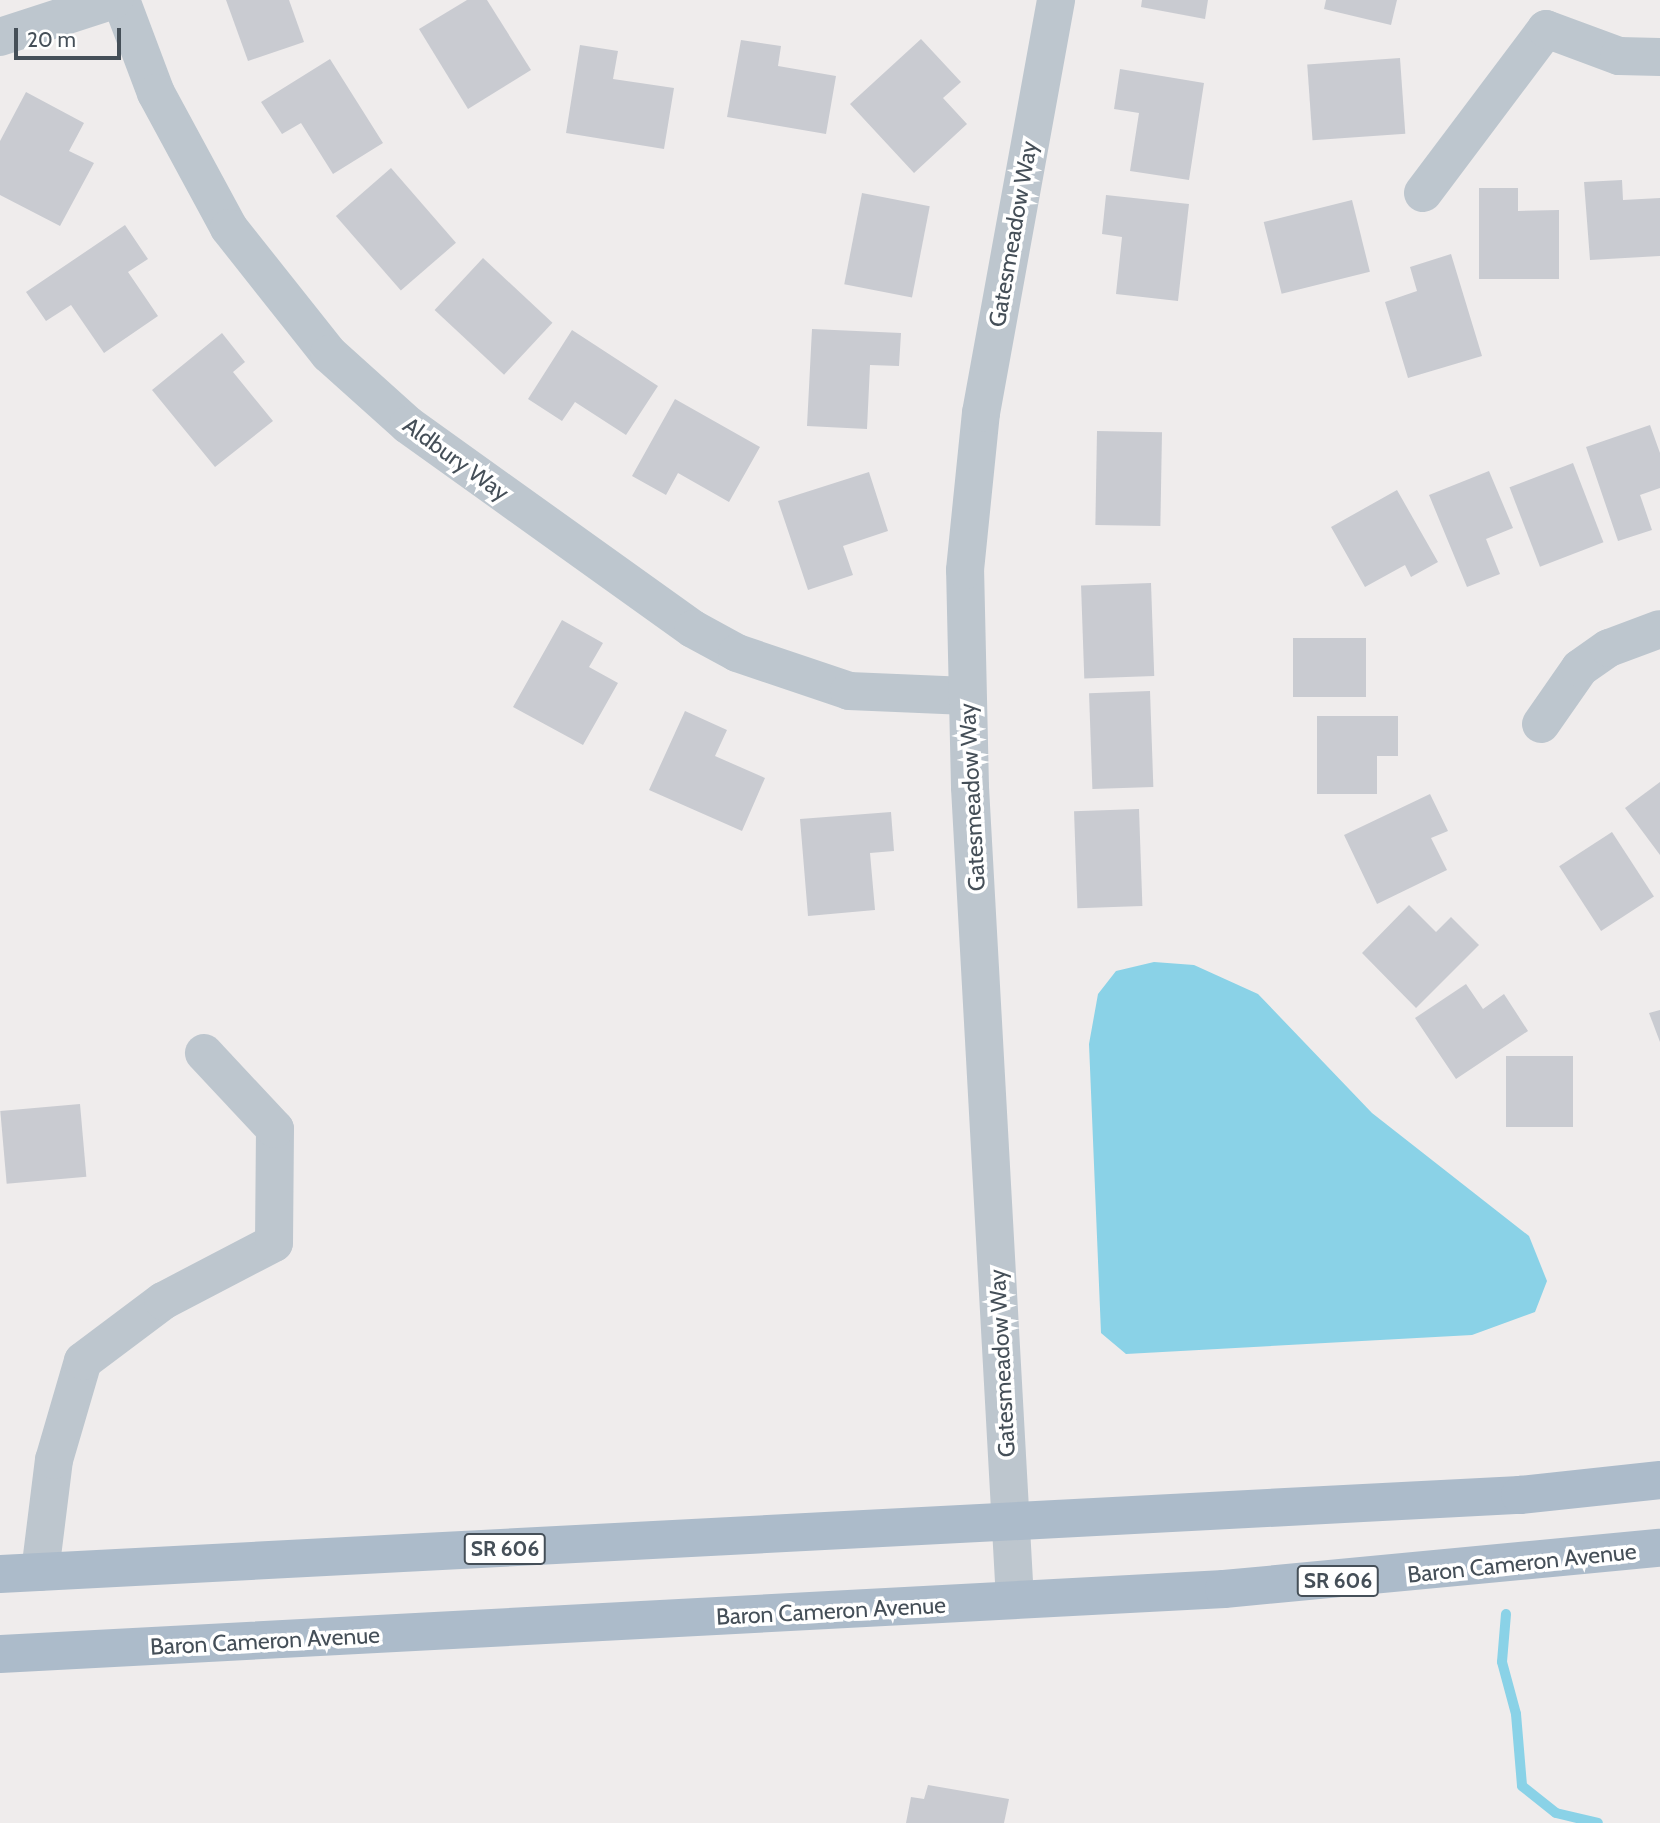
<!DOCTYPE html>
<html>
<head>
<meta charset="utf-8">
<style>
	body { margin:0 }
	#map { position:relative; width:1660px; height:1823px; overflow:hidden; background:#efecec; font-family:Cabin,sans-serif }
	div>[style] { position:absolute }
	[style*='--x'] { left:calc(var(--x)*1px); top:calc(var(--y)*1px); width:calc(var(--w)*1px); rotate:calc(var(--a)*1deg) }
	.water>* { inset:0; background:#8ad2e7 }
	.stream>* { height:10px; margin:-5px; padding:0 5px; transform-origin:5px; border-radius:5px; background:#8ad2e7 }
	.building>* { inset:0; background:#c9cbd1; transform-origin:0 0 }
	.minor>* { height:38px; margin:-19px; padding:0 19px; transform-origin:19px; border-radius:19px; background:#bdc6ce }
	.major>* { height:38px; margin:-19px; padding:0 19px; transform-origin:19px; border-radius:19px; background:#acbbca }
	span { translate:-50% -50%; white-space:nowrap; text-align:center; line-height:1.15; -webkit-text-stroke:7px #fff; paint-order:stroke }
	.shield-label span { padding:2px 5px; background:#fff; border:2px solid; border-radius:5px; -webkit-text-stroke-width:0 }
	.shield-label { font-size:21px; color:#454f58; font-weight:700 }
	.street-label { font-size:23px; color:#454f58 }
	.scale { position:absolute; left:14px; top:28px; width:107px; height:32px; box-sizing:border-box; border:4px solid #454f58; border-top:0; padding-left:9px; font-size:21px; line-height:24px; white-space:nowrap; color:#454f58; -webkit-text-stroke:5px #fff; paint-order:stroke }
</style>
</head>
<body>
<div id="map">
	<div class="water">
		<i style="clip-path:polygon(1154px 962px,1194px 965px,1258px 994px,1372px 1113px,1529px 1236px,1547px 1281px,1535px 1312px,1472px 1335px,1126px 1354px,1101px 1333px,1089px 1044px,1098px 994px,1116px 971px)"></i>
	</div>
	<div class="stream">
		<i style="--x:1506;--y:1614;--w:48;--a:94.8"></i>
		<i style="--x:1502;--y:1662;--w:54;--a:74.9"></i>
		<i style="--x:1516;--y:1714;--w:72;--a:85.2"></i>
		<i style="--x:1522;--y:1786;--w:43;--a:38.5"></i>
		<i style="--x:1556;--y:1813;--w:43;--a:13.4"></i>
	</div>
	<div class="building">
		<i style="clip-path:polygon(226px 0,289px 0,304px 42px,248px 61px)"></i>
		<i style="clip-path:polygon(467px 0,487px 0,531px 70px,468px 109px,419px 29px)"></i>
		<i style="clip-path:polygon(1142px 0,1208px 0,1205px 19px,1141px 7px)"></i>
		<i style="clip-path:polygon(1326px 0,1397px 0,1391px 25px,1324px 9px)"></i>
		<i style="clip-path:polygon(921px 39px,961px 82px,943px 98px,967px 124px,914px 173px,850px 104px)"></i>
		<i style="clip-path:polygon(741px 40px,781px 46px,778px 66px,836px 76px,826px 134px,727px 117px)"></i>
		<i style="clip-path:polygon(580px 45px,618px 51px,613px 79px,674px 88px,664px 149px,566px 133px)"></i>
		<i style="left:1400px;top:58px;width:76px;height:93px;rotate:86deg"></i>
		<i style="clip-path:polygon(330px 59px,383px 143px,333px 174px,301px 123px,282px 134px,261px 102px)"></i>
		<i style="clip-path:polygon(1120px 69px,1204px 83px,1189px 180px,1130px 171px,1139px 113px,1114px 109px)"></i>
		<i style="clip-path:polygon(26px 92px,84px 123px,69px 151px,94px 163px,60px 226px,0 195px,0 141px)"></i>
		<i style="left:391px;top:168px;width:99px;height:73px;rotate:49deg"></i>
		<i style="clip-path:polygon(1622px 180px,1623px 200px,1660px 198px,1660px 256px,1590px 260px,1584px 182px)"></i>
		<i style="clip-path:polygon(1479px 188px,1518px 188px,1518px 211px,1559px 210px,1559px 279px,1479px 279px)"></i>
		<i style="left:862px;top:193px;width:69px;height:93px;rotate:11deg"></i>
		<i style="clip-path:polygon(1106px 195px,1189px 204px,1178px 301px,1116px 294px,1122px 237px,1102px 234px)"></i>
		<i style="left:1352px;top:200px;width:74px;height:91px;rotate:76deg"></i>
		<i style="clip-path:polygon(125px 225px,148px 259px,128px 272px,158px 316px,104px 353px,71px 305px,46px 321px,26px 292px)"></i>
		<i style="clip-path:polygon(1451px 254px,1482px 356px,1408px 378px,1385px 302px,1417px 291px,1410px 267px)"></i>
		<i style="left:483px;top:258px;width:95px;height:71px;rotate:43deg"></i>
		<i style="clip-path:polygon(812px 329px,901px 333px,899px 366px,870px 365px,867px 429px,807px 426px)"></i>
		<i style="clip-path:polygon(572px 330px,658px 386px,626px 435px,575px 402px,562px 421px,528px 399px)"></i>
		<i style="clip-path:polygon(222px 333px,245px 362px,233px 372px,273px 421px,215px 467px,152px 390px)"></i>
		<i style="clip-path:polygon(675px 399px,760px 447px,729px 502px,678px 473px,666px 495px,632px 476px)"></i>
		<i style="clip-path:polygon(1650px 425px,1660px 453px,1660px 488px,1640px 495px,1652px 530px,1618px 541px,1586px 447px)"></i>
		<i style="left:1097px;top:431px;width:65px;height:94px;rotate:1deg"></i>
		<i style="left:1573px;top:463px;width:85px;height:68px;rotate:69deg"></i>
		<i style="clip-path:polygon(1489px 471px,1513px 528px,1486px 539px,1500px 574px,1467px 587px,1429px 495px)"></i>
		<i style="clip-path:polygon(869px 472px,888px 531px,843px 546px,853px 575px,808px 590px,778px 501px)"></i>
		<i style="clip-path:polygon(1397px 490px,1438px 562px,1411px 577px,1405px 565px,1365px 587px,1331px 527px)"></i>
		<i style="left:1151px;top:583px;width:93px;height:70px;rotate:88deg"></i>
		<i style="clip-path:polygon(562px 620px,603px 643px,589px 667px,618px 683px,583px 745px,513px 707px)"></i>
		<i style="left:1293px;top:638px;width:73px;height:59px"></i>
		<i style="left:1150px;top:691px;width:96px;height:61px;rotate:88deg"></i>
		<i style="clip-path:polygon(685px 711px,727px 730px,715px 756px,765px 778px,742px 831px,649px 790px)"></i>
		<i style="clip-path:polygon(1317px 716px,1398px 716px,1398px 756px,1377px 756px,1377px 794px,1317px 794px)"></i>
		<i style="clip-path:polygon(1660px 782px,1660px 855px,1625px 808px)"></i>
		<i style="clip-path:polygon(1430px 794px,1448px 831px,1431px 838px,1447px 870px,1377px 904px,1344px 835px)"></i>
		<i style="left:1139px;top:809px;width:97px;height:65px;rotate:88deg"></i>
		<i style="clip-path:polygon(891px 812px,894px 851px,870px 853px,875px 910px,808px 916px,800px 819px)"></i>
		<i style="left:1612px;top:832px;width:77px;height:63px;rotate:57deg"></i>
		<i style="clip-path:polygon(1409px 905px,1436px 932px,1451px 917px,1479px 945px,1416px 1008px,1362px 953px)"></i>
		<i style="clip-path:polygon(1466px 984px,1483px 1009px,1504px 994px,1528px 1031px,1456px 1079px,1415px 1018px)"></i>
		<i style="clip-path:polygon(1660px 1010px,1660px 1042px,1649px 1013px)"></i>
		<i style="left:1506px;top:1056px;width:67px;height:71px"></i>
		<i style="left:80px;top:1104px;width:73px;height:80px;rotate:85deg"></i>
		<i style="clip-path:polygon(928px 1785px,1009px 1799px,1004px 1823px,906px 1823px,911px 1797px,924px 1799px)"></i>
	</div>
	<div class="minor">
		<i style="--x:121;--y:0;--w:99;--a:69.4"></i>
		<i style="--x:156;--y:93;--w:153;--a:61.6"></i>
		<i style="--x:229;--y:228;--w:161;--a:51.6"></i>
		<i style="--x:329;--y:354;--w:106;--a:41.9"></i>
		<i style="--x:408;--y:425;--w:350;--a:35.6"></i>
		<i style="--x:693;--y:629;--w:50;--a:28.6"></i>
		<i style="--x:737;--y:653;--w:118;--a:18.7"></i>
		<i style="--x:849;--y:691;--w:118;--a:2.4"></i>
		<i style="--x:0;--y:37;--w:120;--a:-18"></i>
		<i style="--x:1423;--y:193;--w:205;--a:-53.1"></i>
		<i style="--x:1546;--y:29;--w:78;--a:20.3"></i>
		<i style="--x:1619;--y:56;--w:41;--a:1.4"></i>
		<i style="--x:1541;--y:724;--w:68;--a:-55.1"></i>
		<i style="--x:1580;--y:668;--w:35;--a:-35"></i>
		<i style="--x:1609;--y:648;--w:54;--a:-20.4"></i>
		<i style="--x:40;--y:1572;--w:113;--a:-82.9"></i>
		<i style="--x:54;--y:1460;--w:103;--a:-73.7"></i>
		<i style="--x:83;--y:1361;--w:100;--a:-36.9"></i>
		<i style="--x:163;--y:1301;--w:125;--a:-27.6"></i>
		<i style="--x:274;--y:1243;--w:114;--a:-89.5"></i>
		<i style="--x:275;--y:1129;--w:104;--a:-133.1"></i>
		<i style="--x:1015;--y:1600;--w:814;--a:-93.17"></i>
		<i style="--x:970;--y:787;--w:217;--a:-91.3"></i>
		<i style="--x:965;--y:570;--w:158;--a:-84.2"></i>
		<i style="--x:981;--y:413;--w:420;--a:-79.7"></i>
	</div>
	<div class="major">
		<i style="--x:0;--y:1574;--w:1522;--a:-2.98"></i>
		<i style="--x:1520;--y:1495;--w:141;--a:-6.1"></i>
		<i style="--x:0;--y:1654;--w:1226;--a:-3.04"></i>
		<i style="--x:1224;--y:1589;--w:438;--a:-5.4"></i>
	</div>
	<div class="shield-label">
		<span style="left:505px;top:1549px">SR 606</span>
		<span style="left:1338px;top:1581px">SR 606</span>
	</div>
	<div class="street-label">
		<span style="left:1013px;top:234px;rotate:-80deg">Gatesmeadow Way</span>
		<span style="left:456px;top:459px;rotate:36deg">Aldbury Way</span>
		<span style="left:972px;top:797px;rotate:-93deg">Gatesmeadow Way</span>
		<span style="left:1002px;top:1363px;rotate:-93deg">Gatesmeadow Way</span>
		<span style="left:1522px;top:1563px;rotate:-6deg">Baron Cameron Avenue</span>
		<span style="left:831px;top:1611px;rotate:-3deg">Baron Cameron Avenue</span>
		<span style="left:265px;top:1641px;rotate:-3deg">Baron Cameron Avenue</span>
	</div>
	<div class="scale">20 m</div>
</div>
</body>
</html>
